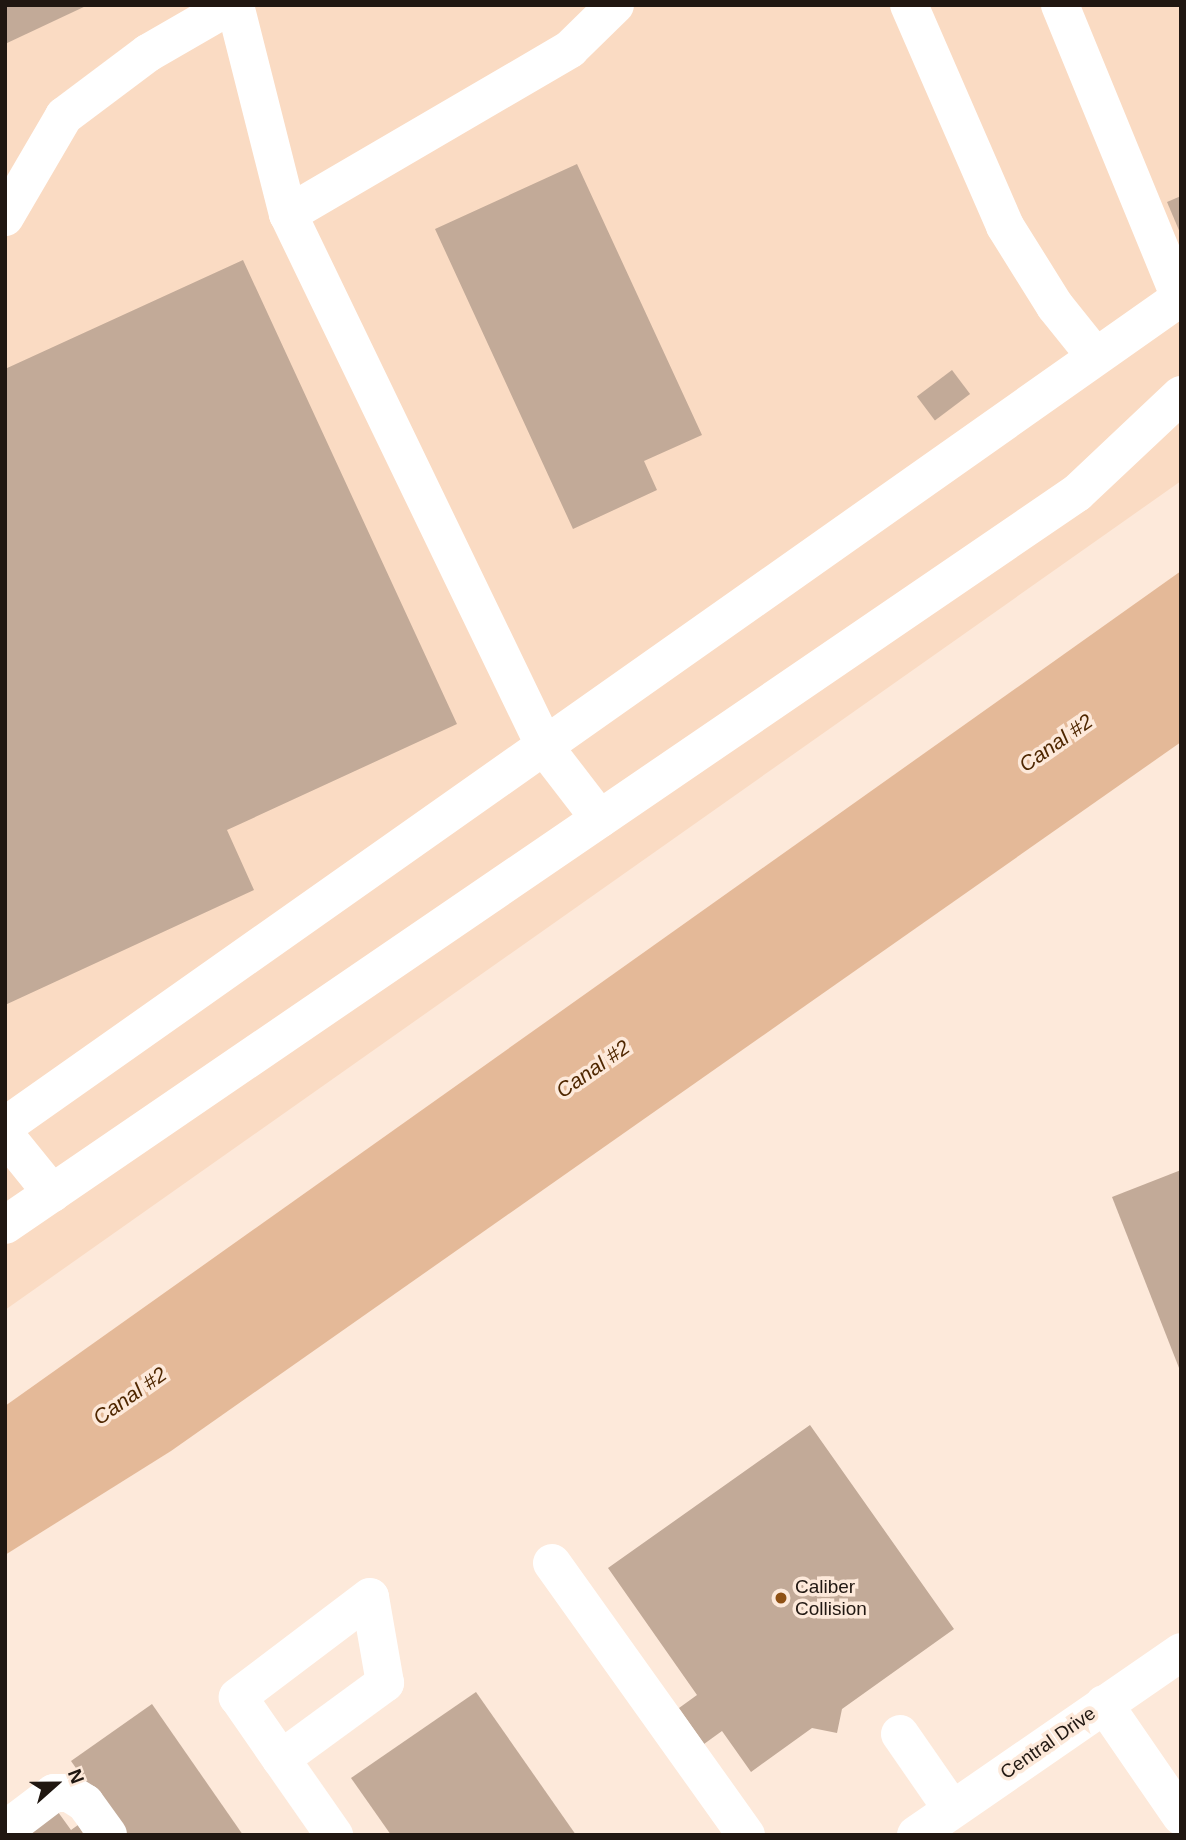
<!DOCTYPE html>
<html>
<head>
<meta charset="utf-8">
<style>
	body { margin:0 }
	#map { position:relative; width:1186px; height:1840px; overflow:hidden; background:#fde9da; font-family:Arial,sans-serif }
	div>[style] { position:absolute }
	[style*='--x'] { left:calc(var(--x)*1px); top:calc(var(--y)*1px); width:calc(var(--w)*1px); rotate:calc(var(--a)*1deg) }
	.built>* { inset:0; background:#fadbc3 }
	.water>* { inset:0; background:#e4b998 }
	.building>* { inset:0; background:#c2aa98; transform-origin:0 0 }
	.minor>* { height:38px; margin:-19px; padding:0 19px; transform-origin:19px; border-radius:19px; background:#fff }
	.dots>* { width:19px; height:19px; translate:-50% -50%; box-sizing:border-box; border:4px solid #fde9da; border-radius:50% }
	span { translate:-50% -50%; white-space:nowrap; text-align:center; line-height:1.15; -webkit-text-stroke:7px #fde9da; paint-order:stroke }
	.poi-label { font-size:19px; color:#201711 }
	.left { translate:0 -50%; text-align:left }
	.street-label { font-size:19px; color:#201711 }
	.water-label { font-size:21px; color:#4f2700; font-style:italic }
	.frame { position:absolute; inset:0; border:7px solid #201711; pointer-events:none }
	.north { position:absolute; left:21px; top:1749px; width:70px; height:70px; -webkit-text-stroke:5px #fde9da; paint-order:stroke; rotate:69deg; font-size:19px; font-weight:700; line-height:28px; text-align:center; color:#201711 }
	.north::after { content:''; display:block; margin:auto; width:24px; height:32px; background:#201711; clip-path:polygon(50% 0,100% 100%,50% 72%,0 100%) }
</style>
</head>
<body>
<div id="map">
	<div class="built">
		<i style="clip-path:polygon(5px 5px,1181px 5px,1181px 481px,5px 1310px)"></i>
	</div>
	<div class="water">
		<i style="clip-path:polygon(1181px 571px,1181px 742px,171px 1451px,5px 1555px,5px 1406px)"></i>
	</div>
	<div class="building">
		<i style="clip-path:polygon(5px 5px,88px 5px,5px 44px)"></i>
		<i style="clip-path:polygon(577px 164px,702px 435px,644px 461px,657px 490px,573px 529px,435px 229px)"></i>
		<i style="clip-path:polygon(1181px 196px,1181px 235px,1167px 202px)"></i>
		<i style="clip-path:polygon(243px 260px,457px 724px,227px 830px,254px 890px,5px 1005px,5px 369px)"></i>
		<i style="left:952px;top:370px;width:30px;height:44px;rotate:53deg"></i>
		<i style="clip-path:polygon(1181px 1170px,1181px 1373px,1112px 1197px)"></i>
		<i style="clip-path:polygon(810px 1425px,954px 1629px,842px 1709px,837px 1733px,812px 1728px,751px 1772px,722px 1731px,704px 1744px,679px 1708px,697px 1695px,608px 1568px)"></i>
		<i style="clip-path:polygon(476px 1692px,576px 1835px,391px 1835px,351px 1778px)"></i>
		<i style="clip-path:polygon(152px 1704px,243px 1835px,123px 1835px,71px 1761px)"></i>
		<i style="clip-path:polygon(58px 1812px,71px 1830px,78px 1825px,84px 1835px,25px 1835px)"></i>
	</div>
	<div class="minor">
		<i style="--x:235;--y:5;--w:216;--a:75.8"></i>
		<i style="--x:288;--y:214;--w:594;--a:64.25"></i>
		<i style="--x:546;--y:749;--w:88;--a:52.4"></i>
		<i style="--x:909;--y:5;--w:241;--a:66.5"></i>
		<i style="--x:1005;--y:226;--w:94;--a:58"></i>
		<i style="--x:1055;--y:306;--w:64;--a:51.3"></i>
		<i style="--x:1060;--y:5;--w:316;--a:67.7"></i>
		<i style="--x:288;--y:214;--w:327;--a:-30.3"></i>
		<i style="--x:570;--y:49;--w:63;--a:-44.4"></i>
		<i style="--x:5;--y:217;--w:117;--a:-59.7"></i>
		<i style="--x:64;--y:116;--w:105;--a:-36.9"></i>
		<i style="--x:148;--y:53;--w:96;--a:-30"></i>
		<i style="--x:5;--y:1126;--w:1439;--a:-35.18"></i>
		<i style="--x:5;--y:1135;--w:75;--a:51"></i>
		<i style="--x:5;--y:1225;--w:1298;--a:-34.33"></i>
		<i style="--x:1077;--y:493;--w:143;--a:-43.3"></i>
		<i style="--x:552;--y:1563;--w:334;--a:54.5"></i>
		<i style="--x:1104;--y:1704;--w:136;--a:55.5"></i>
		<i style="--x:900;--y:1734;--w:91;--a:55.3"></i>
		<i style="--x:281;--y:1759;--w:129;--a:-36.2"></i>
		<i style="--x:385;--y:1683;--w:87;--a:-99.9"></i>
		<i style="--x:370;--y:1597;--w:166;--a:142.9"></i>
		<i style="--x:238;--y:1697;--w:75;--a:55.3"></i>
		<i style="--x:281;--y:1759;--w:93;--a:55.1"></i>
		<i style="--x:5;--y:1830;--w:61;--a:-37.1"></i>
		<i style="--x:54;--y:1793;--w:15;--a:0"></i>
		<i style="--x:69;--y:1793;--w:19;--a:32"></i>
		<i style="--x:85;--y:1803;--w:39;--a:54"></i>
		<i style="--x:916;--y:1835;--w:322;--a:-34.6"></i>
	</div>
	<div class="dots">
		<i style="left:781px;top:1598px;background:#8f5114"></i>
	</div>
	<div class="poi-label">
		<span class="left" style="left:795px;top:1598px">Caliber<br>Collision</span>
	</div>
	<div class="street-label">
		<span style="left:1048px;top:1743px;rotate:-35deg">Central Drive</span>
	</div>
	<div class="water-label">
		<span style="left:1056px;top:743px;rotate:-35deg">Canal #2</span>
		<span style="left:593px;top:1069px;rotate:-35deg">Canal #2</span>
		<span style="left:130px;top:1396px;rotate:-35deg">Canal #2</span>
	</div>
	<div class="frame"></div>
	<div class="north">N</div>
</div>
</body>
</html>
